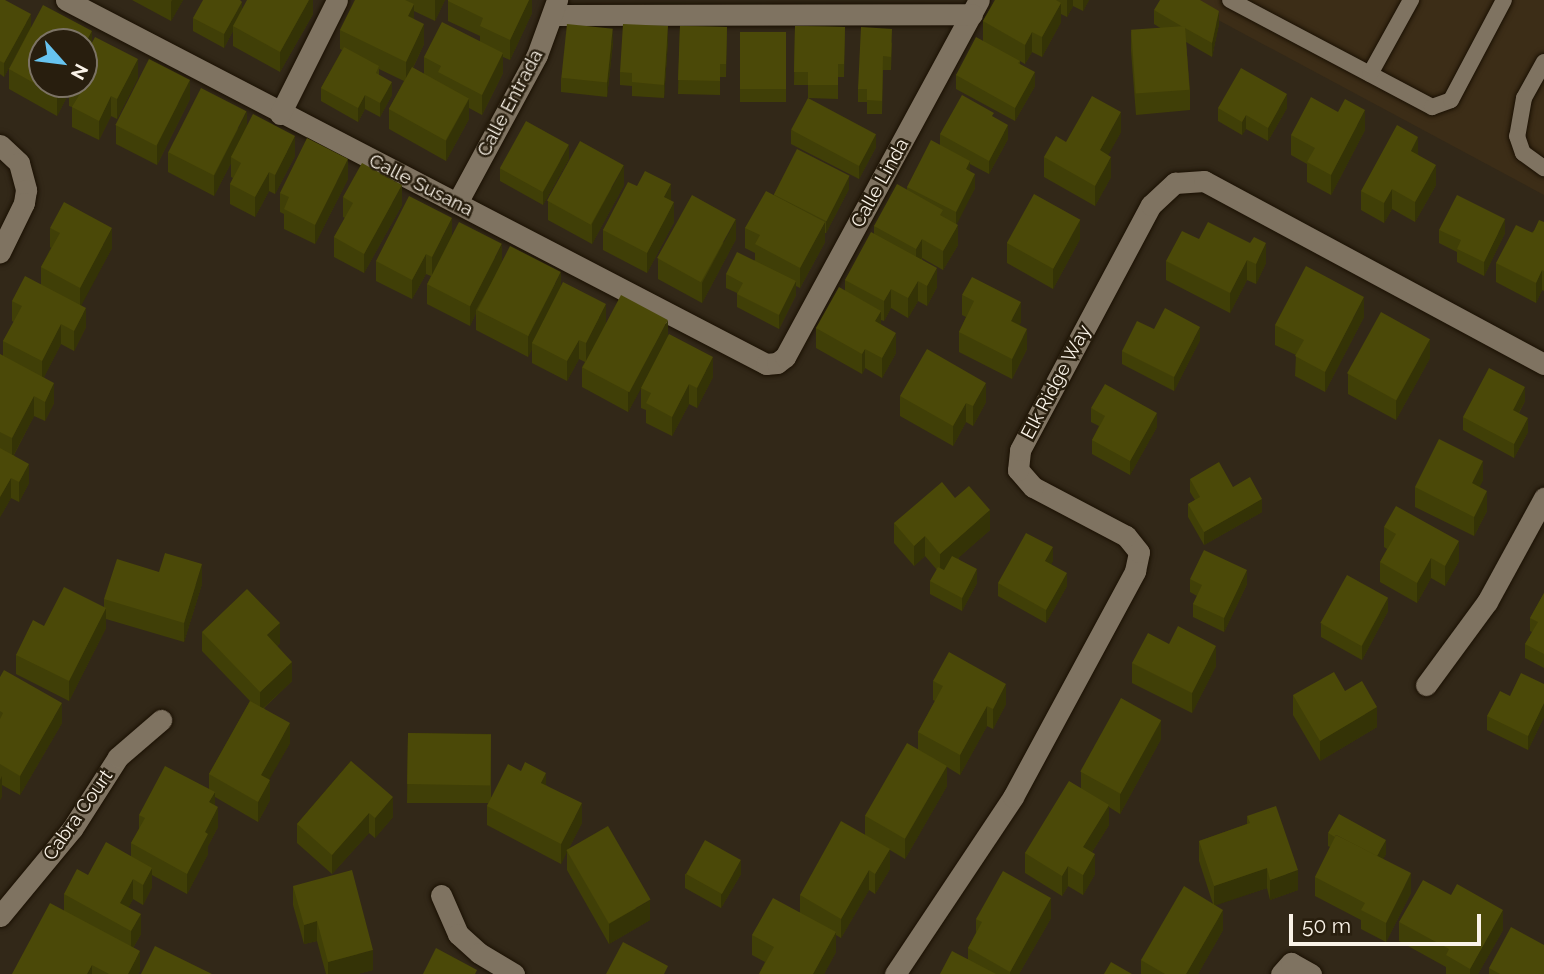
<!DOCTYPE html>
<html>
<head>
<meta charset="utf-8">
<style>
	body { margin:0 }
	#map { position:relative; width:1544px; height:974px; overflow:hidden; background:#322818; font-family:Raleway,sans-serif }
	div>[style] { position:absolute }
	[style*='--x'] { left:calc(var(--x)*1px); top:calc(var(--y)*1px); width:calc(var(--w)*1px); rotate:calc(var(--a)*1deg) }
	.built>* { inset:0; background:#3c2d17 }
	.roads { filter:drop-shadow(0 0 2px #1a1003) drop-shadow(0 0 2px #1a1003) }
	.lane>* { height:16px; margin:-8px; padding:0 8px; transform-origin:8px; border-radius:8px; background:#7f7361 }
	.street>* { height:21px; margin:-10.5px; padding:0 10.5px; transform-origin:10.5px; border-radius:10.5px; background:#7f7361 }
	.wall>* { inset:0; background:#403f07; transform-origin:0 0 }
	.shaded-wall>* { inset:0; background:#343306 }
	.building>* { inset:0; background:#4b4908; transform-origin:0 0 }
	span { translate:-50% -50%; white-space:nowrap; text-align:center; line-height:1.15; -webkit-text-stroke:5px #281e0e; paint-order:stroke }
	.street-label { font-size:19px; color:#faf3e8 }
	.north { position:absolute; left:28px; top:28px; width:70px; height:70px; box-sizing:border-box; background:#281e0e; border:2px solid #7c7365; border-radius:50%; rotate:118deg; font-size:19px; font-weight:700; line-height:28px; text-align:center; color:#faf3e8 }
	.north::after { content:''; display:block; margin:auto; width:24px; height:32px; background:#67c4f0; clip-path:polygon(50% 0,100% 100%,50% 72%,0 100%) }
	.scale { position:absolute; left:1289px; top:914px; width:192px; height:32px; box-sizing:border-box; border:4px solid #faf3e8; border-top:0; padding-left:9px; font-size:21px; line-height:24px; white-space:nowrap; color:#faf3e8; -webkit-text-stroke:5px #281e0e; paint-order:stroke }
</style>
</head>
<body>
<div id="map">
	<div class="built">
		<i style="clip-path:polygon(1181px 0,1544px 0,1544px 195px)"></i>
	</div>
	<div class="roads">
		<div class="lane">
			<i style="--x:1230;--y:0;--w:229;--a:27.9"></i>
			<i style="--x:1432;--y:107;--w:20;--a:-20"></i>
			<i style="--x:1451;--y:100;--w:113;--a:-62.1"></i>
			<i style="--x:1544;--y:62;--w:41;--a:119.1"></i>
			<i style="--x:1524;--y:98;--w:39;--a:100"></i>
			<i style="--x:1517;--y:136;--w:18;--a:71"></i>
			<i style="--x:1523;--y:153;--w:26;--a:36"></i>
			<i style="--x:1370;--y:74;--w:85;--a:-61"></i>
		</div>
		<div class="street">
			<i style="--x:66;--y:0;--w:789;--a:27.47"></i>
			<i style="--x:766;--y:364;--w:11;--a:-5"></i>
			<i style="--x:777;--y:363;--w:10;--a:-37"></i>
			<i style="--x:785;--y:357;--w:406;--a:-61.5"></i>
			<i style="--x:553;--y:15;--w:419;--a:-0.1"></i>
			<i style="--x:280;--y:114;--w:127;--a:-63.4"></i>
			<i style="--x:0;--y:145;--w:26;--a:43"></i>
			<i style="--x:19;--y:163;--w:28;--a:75"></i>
			<i style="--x:26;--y:190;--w:13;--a:99"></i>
			<i style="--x:24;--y:203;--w:55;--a:116.1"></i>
			<i style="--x:457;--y:203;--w:168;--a:-61.6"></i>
			<i style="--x:537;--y:55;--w:59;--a:-70"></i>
			<i style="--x:1426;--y:685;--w:103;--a:-53.7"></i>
			<i style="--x:1487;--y:602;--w:119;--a:-61.3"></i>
			<i style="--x:441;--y:895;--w:43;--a:66.4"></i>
			<i style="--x:458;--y:934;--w:28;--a:42"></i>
			<i style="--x:479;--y:953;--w:41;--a:31"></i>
			<i style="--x:0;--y:916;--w:113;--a:-50.4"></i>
			<i style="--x:72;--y:829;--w:85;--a:-57.4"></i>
			<i style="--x:118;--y:757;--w:57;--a:-40.7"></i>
			<i style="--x:895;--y:974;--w:213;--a:-56.3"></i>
			<i style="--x:1013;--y:797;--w:257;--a:-61.6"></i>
			<i style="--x:1135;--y:571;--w:19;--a:-78"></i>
			<i style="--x:1139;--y:552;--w:21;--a:-129"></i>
			<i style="--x:1126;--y:536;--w:105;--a:-152.2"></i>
			<i style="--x:1033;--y:487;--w:23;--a:-131"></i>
			<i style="--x:1018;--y:470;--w:20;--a:-84"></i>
			<i style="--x:1020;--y:450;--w:278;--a:-61.9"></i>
			<i style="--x:1151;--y:205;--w:33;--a:-43"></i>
			<i style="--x:1175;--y:183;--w:29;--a:-4"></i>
			<i style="--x:1204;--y:181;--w:386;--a:28.3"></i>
			<i style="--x:1281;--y:974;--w:15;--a:-48"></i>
			<i style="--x:1291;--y:963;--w:23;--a:29"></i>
		</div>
	</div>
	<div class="wall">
		<i style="clip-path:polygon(0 0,31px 27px,92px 42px,138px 78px,117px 119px,111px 116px,99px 140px,72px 127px,72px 107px,69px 106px,69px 93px,57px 116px,9px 89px,9px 69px,27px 35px,4px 77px,0 74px)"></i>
		<i style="clip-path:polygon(132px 0,183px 0,171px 21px)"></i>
		<i style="clip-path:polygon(313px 0,313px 14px,280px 72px,233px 46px,233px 31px,224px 48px,193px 31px,193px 18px,242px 9px)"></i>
		<i style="clip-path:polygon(355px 0,445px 0,435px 21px,414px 11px,414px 19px,424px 44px,413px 68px,424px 74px,424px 57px,480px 41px,480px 36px,448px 21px,448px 1px,532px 0,532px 13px,510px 60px,503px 57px,503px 73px,482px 115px,469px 108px,469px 119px,446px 161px,389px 129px,389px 109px,404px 81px,379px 69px,379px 75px,392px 95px,380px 117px,365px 109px,358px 122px,321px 101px,321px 88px,342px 50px,340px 49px,340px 30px)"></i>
		<i style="clip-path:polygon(995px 0,1089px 0,1083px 11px,1073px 6px,1067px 17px,1061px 14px,1061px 22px,1042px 57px,1032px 52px,1025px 64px,1020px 61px,1020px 64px,1035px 86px,1015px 121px,956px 89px,956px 75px,983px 41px,983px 21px)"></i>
		<i style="clip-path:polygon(1154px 10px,1219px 24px,1212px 57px,1186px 42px,1190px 90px,1190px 110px,1136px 115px,1131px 51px,1131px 32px,1162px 29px,1154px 24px)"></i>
		<i style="clip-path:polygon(680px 26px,727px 27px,726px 77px,720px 77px,720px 95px,678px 94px)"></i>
		<i style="clip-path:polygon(795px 26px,845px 27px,844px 77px,838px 77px,838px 99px,808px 98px,808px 85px,794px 85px)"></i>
		<i style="left:740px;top:32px;width:46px;height:70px"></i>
		<i style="clip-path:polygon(668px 40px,664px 98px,632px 96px,632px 86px,620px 85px,620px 72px)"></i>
		<i style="clip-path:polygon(613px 42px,607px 97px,561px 92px,561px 78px)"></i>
		<i style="clip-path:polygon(892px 42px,891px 70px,883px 70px,882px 114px,867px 114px,867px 102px,858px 102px,858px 89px)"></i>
		<i style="clip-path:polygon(190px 99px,157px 165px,116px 144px,116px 125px)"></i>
		<i style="clip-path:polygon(1218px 108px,1287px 108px,1268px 141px,1246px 129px,1242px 135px,1218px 121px)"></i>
		<i style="clip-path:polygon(1338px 112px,1365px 130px,1331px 195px,1307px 182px,1307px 164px,1291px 155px,1291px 135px)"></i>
		<i style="clip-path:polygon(994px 118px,1008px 139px,989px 174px,970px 164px,970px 172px,975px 188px,956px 224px,958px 245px,943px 270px,922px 258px,922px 259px,937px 287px,927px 306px,918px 301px,908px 318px,891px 308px,884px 321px,881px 320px,881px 324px,896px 353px,882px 378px,865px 368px,862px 374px,816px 348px,816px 328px,845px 290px,845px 280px,874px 234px,874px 226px,907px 190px,907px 187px,940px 145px,940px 134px)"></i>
		<i style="clip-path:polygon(247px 125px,295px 156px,275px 194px,269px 191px,255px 217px,230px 204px,230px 184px,233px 178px,231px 177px,231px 163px,214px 196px,168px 172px,168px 152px)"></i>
		<i style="clip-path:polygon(791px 130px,876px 147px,859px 179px,791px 144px)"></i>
		<i style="clip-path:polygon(1121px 132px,1108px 155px,1111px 177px,1095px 206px,1044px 177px,1044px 157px,1066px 142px)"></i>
		<i style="clip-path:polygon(1418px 155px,1436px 185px,1415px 222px,1392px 209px,1384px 223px,1361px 210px,1361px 191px)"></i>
		<i style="clip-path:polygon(569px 159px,543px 205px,500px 181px,500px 168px)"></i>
		<i style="clip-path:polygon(348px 179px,315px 244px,284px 229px,284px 214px,280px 212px,280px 193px)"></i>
		<i style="clip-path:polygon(624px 185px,592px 244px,548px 220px,548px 201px)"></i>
		<i style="clip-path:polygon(637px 186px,671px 201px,674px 222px,647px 273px,603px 250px,603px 230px)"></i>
		<i style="clip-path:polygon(849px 189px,826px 233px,825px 233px,825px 242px,800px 288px,796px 286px,796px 295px,779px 329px,737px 307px,737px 293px,726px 288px,726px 274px,755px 260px,755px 253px,745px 248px,745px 228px,774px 195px,774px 194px)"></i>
		<i style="clip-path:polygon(343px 197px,402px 205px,364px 273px,334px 257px,334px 237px,345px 218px,343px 217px)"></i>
		<i style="clip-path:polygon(1544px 222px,1544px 291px,1542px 290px,1536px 303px,1496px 282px,1496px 263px)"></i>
		<i style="clip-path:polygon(50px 228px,112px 248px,81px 305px,86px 327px,74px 351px,61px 344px,44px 377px,54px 403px,45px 421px,34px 416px,14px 455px,29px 483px,19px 502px,11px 498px,0 517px,0 354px,3px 356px,3px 341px,14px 322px,12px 321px,12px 301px,41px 284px,41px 267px,51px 248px,50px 247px)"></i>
		<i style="clip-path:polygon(1439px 230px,1505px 233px,1484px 276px,1457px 262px,1457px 252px,1439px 243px)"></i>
		<i style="clip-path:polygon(452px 235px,502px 261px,561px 286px,606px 324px,668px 337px,713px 377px,697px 408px,689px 404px,672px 436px,646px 423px,646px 410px,641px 408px,641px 388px,628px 412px,582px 387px,582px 367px,585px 362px,579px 359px,567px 381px,532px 363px,532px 349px,528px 357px,476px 330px,476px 313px,470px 326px,427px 304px,427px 284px,431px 276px,426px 274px,412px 299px,376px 281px,376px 261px)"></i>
		<i style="clip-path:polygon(736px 239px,702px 303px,658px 279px,658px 259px)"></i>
		<i style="clip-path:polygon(1080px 239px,1053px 289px,1007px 263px,1007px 243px)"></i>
		<i style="clip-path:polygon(1199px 239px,1266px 263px,1256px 284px,1247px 280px,1230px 313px,1166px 280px,1166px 261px)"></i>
		<i style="clip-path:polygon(962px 295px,1021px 322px,1019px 325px,1027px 349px,1012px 379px,959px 352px,959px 332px,966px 317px,962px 315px)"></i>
		<i style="clip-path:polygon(1364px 317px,1325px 392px,1295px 376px,1296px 355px,1275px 345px,1275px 325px)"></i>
		<i style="clip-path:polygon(1154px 329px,1200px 340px,1174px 391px,1122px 364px,1122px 351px)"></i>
		<i style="clip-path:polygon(1430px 358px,1396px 420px,1348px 394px,1348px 374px)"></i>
		<i style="clip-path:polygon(900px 396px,986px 402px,973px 426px,966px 422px,953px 446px,900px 416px)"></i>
		<i style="clip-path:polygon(1525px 401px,1519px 413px,1528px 432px,1514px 458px,1463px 430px,1463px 417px)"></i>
		<i style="clip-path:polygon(1091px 408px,1157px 427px,1130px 475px,1092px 454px,1092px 440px,1099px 426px,1091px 422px)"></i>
		<i style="clip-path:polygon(1190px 479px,1233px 487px,1262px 512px,1204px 545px,1188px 517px,1188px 504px,1195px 500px,1190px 492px)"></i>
		<i style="clip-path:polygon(1483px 480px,1479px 487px,1487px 511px,1474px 536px,1415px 507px,1415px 487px)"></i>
		<i style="clip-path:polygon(955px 498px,990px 530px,958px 558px,977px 583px,962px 611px,930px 594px,930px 581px,937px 570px,925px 556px,914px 566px,894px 543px,894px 523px)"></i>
		<i style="clip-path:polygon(1384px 527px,1459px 561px,1445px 586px,1431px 578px,1417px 603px,1380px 582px,1380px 562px,1387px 549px,1384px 547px)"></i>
		<i style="clip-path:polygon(1053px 561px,1051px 564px,1067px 586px,1046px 623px,998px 596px,998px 583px)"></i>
		<i style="clip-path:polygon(1190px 579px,1247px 584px,1224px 632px,1193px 617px,1193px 604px,1197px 596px,1190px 592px)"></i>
		<i style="clip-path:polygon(202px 584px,184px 642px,106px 619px,106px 628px,69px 701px,16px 674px,16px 655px,44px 626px,104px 607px,104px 599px)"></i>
		<i style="clip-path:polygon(1544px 593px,1544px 668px,1525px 658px,1525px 644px,1532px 632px,1530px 631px,1530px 618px)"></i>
		<i style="clip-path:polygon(1388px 611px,1362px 660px,1321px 637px,1321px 624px)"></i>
		<i style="clip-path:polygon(202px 632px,280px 643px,277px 646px,292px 681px,264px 708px,290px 743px,269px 779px,270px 800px,258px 822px,215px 797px,215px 805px,218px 827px,208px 846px,208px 854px,187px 894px,152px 875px,152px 887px,143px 905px,133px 899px,128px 908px,141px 934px,133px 948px,140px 971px,138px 974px,12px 974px,64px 911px,64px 894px,88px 875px,131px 856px,131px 843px,139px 829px,139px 815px,209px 789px,209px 774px,250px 701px,202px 651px)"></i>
		<i style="clip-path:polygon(1169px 644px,1216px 666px,1192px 713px,1132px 683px,1132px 663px)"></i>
		<i style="clip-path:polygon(0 677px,62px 723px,20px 795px,2px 785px,2px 796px,0 800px)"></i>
		<i style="clip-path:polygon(933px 681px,1006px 704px,993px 729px,987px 726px,960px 775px,947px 767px,947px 786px,905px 859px,890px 850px,890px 869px,875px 894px,869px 890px,841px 938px,836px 935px,836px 952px,824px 974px,759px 974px,765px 962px,752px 955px,752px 935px,800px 912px,800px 895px,865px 835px,865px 816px,918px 750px,918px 732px,935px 701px,933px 700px)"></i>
		<i style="clip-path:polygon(1544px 684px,1544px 717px,1528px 750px,1487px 730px,1487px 716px,1510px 696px)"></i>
		<i style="clip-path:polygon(1345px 691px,1377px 727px,1320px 761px,1293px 715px,1293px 695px)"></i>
		<i style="clip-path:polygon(408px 733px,491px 734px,491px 797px,546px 785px,582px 823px,568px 850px,650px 920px,609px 944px,567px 870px,567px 851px,561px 864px,487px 825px,487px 806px,488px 803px,407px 803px)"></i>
		<i style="clip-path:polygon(1161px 739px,1120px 814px,1109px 807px,1109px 825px,1092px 852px,1095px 874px,1083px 895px,1068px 886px,1062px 896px,1025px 873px,1025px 853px,1081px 788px,1081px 772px)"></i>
		<i style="clip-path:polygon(351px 761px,393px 817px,375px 838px,369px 833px,332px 874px,297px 843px,297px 824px)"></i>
		<i style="clip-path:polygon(1247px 816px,1298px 890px,1270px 900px,1267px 888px,1215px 905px,1223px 930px,1198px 974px,1141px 974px,1141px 960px,1213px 904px,1199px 861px,1199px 841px,1247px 824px)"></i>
		<i style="clip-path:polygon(1328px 833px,1386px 854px,1383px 859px,1411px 893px,1386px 942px,1361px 929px,1361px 920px,1315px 896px,1315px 877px,1330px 847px,1328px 846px)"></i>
		<i style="clip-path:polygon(685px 874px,741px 874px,721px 908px,685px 888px)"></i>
		<i style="clip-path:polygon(293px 886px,373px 970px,357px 974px,326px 974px,317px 941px,304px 944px,293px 905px)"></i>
		<i style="clip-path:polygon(1051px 918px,1019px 974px,940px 974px,968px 959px,968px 948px,976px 933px,976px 919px)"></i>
		<i style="clip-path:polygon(1399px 922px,1503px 930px,1478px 974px,1446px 974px,1446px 967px,1399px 941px)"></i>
		<i style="clip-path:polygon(1489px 968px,1544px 974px,1489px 974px)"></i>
	</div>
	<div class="shaded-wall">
		<i style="clip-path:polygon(172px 0,183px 0,171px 21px,171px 2px)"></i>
		<i style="clip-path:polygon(309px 0,313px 0,313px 14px,280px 72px,280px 52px)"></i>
		<i style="clip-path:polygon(435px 0,445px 0,435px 21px)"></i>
		<i style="clip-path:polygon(529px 0,532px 0,532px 13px,510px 60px,510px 40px)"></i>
		<i style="clip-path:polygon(1067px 0,1073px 0,1073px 6px,1067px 17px)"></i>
		<i style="clip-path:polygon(1083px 0,1089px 0,1083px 11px)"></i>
		<i style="clip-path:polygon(242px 2px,242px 15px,233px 26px,233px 31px,224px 48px,224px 34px)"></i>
		<i style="clip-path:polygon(1061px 3px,1061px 22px,1042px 57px,1042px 37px)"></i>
		<i style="clip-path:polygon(414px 4px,414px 24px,408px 16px)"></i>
		<i style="clip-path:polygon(1219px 11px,1219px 24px,1212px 57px,1212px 43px)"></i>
		<i style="clip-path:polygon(31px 14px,31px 27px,4px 77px,4px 63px)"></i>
		<i style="clip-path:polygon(424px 24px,424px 44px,406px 82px,406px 62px)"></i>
		<i style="clip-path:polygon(668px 26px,668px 40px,664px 98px,664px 85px)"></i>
		<i style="clip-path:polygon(613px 29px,613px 42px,607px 97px,607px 83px)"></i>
		<i style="clip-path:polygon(92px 31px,92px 51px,84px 66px,84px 46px)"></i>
		<i style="clip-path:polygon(1032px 32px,1032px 52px,1025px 64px,1025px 45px)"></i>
		<i style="clip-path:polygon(503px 53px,503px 73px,482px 115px,482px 95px)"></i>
		<i style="clip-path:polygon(138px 59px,138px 78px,117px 119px,117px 99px)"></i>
		<i style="clip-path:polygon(1035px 72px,1035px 86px,1015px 121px,1015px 108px)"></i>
		<i style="clip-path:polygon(190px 80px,190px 99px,157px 165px,157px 145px)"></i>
		<i style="clip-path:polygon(392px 82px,392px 95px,380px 117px,380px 103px)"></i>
		<i style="clip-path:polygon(63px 84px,74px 84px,69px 86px,69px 93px,57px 116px,57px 96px)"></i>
		<i style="clip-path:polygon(1287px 94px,1287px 108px,1268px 141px,1268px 128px)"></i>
		<i style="clip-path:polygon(365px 95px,365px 109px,358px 122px,358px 108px)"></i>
		<i style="clip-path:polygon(111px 96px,111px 116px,99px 140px,99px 121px)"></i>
		<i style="clip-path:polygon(469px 99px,469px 119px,446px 161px,446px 141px)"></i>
		<i style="clip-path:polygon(1365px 110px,1365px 130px,1331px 195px,1331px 175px)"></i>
		<i style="clip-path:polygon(247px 111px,247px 131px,231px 157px,231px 163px,214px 196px,214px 176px)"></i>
		<i style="clip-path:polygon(1121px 112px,1121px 132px,1100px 170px,1100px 150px)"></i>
		<i style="clip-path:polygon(1246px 115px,1246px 129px,1242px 135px,1242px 122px)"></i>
		<i style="clip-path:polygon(1008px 125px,1008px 139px,989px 174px,989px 161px)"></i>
		<i style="clip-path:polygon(876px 134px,876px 147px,859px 179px,859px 165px)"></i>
		<i style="clip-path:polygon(295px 136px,295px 156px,275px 194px,275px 175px)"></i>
		<i style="clip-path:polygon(1418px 137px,1418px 157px,1411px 151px)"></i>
		<i style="clip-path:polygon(569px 145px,569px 159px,543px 205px,543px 192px)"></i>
		<i style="clip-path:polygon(1111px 157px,1111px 177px,1095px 206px,1095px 186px)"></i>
		<i style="clip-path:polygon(348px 159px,348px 179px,315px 244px,315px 225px)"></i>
		<i style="clip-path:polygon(970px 161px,970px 174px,966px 169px)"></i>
		<i style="clip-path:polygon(624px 165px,624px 185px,592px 244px,592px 224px)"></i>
		<i style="clip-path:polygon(1436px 165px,1436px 185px,1415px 222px,1415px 202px)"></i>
		<i style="clip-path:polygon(269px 172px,269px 191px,255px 217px,255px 197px)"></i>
		<i style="clip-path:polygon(975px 174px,975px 188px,956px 226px,956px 212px)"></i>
		<i style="clip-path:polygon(849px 176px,849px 189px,826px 233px,826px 220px)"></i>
		<i style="clip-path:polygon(671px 184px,671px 204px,664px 197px)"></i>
		<i style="clip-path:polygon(402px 185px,402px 205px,364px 273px,364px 254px)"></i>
		<i style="clip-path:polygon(1392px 189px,1392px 209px,1384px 223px,1384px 203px)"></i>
		<i style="clip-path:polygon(674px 202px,674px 222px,647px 273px,647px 253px)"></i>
		<i style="clip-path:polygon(452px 218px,452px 238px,432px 277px,432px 257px)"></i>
		<i style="clip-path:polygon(736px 219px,736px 239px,702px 303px,702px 283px)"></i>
		<i style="clip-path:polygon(1505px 219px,1505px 233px,1484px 276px,1484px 262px)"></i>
		<i style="clip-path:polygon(1080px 220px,1080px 239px,1053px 289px,1053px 269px)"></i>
		<i style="clip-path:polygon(825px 222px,825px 242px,800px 288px,800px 268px)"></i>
		<i style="clip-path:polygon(958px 225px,958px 245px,943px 270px,943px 251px)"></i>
		<i style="clip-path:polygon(112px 228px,112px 248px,80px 308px,80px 288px)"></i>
		<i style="clip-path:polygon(922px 239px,922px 258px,916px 269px,916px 249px)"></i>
		<i style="clip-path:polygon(1266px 243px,1266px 263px,1256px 284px,1256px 264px)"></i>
		<i style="clip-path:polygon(502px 244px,502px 264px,476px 310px,476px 313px,470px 326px,470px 306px)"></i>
		<i style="clip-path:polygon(426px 254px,426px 274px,412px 299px,412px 280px)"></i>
		<i style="clip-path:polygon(1247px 260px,1247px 280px,1230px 313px,1230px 293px)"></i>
		<i style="clip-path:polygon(937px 268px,937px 287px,927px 306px,927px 286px)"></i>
		<i style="clip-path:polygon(1542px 270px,1542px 290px,1536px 303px,1536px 283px)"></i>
		<i style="clip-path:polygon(561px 272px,561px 292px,532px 343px,532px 349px,528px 357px,528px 337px)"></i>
		<i style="clip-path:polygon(796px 281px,796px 295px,779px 329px,779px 315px)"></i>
		<i style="clip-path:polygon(918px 281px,918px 301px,908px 318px,908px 298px)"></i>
		<i style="clip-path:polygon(891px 289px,891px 308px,884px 321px,884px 301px)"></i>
		<i style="clip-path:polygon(1364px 297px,1364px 317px,1325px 392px,1325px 372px)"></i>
		<i style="clip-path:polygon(1021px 302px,1021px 322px,1011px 341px,1011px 321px)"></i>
		<i style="clip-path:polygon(606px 304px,606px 324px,586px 363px,586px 343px)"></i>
		<i style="clip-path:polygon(86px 308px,86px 327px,74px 351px,74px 331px)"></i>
		<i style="clip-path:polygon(881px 311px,881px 330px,875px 321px)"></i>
		<i style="clip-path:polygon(668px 320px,668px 340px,628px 412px,628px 392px)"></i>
		<i style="clip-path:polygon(61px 324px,61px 344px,42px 381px,42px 361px)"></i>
		<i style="clip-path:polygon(1200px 327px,1200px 340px,1174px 391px,1174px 377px)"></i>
		<i style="clip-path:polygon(1027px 329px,1027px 349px,1012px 379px,1012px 359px)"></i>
		<i style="clip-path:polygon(896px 333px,896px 353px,882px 378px,882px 358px)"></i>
		<i style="clip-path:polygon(1430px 339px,1430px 358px,1396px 420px,1396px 401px)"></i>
		<i style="clip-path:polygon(579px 340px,579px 359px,567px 381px,567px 361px)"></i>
		<i style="clip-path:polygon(865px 349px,865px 368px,862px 374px,862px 354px)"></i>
		<i style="clip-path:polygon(713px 357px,713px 377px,697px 408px,697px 388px)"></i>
		<i style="clip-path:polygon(54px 383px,54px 403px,45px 421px,45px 402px)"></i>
		<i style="clip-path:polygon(986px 383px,986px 402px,973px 426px,973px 406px)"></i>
		<i style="clip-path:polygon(689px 384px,689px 404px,672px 436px,672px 417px)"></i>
		<i style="clip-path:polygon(1525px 387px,1525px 401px,1513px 423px,1513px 410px)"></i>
		<i style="clip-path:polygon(34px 396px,34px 416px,12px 458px,12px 438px)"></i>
		<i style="clip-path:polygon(966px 403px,966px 422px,953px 446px,953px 426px)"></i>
		<i style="clip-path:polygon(1157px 413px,1157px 427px,1130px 475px,1130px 461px)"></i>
		<i style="clip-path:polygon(1528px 418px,1528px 432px,1514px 458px,1514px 444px)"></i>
		<i style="clip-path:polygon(1483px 461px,1483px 480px,1472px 503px,1472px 483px)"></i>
		<i style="clip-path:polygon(29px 464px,29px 483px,19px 502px,19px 482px)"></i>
		<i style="clip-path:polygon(11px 478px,11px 498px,0 517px,0 497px)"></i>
		<i style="clip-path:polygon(1487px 491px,1487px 511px,1474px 536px,1474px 517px)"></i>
		<i style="clip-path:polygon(1262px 499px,1262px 512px,1204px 545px,1204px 532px)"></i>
		<i style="clip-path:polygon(990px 510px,990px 530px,940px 574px,940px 554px)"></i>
		<i style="clip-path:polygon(925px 536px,925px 556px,914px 566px,914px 546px)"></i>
		<i style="clip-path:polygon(1459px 541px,1459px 561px,1445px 586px,1445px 566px)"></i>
		<i style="clip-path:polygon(1053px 547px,1053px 561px,1045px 574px,1045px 561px)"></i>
		<i style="clip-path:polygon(1431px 558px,1431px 578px,1417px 603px,1417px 583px)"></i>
		<i style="clip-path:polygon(202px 564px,202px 584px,184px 642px,184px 623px)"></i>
		<i style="clip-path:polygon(977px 569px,977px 583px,962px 611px,962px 598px)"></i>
		<i style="clip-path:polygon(1247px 570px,1247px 584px,1224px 632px,1224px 618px)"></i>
		<i style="clip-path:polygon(1067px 573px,1067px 586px,1046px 623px,1046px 610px)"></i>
		<i style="clip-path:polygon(1388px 598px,1388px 611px,1362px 660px,1362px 646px)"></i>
		<i style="clip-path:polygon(106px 608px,106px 628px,69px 701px,69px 681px)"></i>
		<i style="clip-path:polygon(280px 623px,280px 643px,267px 655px,267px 635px)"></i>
		<i style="clip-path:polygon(1216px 646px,1216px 666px,1192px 713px,1192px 693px)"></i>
		<i style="clip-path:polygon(292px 662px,292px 681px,260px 711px,260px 692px)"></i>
		<i style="clip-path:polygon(1006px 684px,1006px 704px,993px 729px,993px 709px)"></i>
		<i style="clip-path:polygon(62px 703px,62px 723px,20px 795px,20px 776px)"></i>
		<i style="clip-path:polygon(1544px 703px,1544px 717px,1528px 750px,1528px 736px)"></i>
		<i style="clip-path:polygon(987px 706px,987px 726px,960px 775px,960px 755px)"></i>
		<i style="clip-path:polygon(1377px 707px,1377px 727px,1320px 761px,1320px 741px)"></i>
		<i style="clip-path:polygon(1161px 720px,1161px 739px,1120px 814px,1120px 794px)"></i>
		<i style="clip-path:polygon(290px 723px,290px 743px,261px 794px,261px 775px)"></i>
		<i style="clip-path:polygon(947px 766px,947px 786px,905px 859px,905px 839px)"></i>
		<i style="clip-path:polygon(546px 773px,546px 793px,541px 783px)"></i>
		<i style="clip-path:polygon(2px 776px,2px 796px,0 800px,0 780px)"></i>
		<i style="clip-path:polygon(270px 780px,270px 800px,258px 822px,258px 802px)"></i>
		<i style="clip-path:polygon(215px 792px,215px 812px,209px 802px)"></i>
		<i style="clip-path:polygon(393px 797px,393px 817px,375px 838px,375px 818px)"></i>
		<i style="clip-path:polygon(582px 803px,582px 823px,561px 864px,561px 844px)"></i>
		<i style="clip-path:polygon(1109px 805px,1109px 825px,1083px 866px,1083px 847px)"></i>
		<i style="clip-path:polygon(218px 807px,218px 827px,208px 846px,208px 854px,187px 894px,187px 874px,205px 832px)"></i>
		<i style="clip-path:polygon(369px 813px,369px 833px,332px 874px,332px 855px)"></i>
		<i style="clip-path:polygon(1386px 840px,1386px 854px,1375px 873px,1375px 860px)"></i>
		<i style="clip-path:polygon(890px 849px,890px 869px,875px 894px,875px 874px)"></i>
		<i style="clip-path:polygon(1095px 854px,1095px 874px,1083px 895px,1083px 875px)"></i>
		<i style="clip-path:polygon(741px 860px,741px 874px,721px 908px,721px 895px)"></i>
		<i style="clip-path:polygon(1068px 866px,1068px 886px,1062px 896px,1062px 876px)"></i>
		<i style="clip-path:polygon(152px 868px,152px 887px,143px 905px,143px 885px)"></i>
		<i style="clip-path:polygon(1267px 868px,1267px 888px,1214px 906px,1214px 886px)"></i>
		<i style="clip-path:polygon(869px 870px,869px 890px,841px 938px,841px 919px)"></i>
		<i style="clip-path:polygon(1298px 870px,1298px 890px,1270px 900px,1270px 880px)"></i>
		<i style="clip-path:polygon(1411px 873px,1411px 893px,1386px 942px,1386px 923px)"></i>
		<i style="clip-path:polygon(133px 879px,133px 899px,120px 923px,120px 903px)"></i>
		<i style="clip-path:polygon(1051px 898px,1051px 918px,1019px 974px,1010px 974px,1010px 972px)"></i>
		<i style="clip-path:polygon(650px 900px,650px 920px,609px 944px,609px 924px)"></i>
		<i style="clip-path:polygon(1223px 910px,1223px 930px,1198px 974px,1186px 974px)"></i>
		<i style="clip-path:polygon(1503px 910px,1503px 930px,1478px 974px,1470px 974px,1470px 969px)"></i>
		<i style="clip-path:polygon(141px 914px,141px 934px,131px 951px,131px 931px)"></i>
		<i style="clip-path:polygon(317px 921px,317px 941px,304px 944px,304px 925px)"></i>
		<i style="clip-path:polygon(836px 932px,836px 952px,824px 974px,813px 974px)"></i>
		<i style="clip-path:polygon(373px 950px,373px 970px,357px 974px,328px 974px,328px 962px)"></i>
		<i style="clip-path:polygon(140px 951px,140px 971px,138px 974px,128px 974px)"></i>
		<i style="clip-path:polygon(92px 965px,92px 974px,87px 974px)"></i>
	</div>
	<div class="building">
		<i style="clip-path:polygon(0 0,5px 0,31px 14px,4px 63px,0 61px)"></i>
		<i style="clip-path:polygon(203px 0,240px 0,242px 2px,224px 34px,193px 18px)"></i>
		<i style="clip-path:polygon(247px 0,309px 0,280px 52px,233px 26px)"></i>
		<i style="clip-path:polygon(355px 0,405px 0,414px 4px,408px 16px,424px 24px,406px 62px,340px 30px)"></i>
		<i style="clip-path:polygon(448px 0,529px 0,510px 40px,480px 26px,483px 18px,448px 1px)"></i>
		<i style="clip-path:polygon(995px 0,1056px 0,1061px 3px,1042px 37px,1032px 32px,1025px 45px,983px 21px)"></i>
		<i style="clip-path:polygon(1160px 0,1200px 0,1219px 11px,1212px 43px,1185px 28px,1185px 26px,1183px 27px,1154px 10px)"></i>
		<i style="clip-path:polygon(43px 5px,92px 31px,84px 46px,84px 42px,42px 42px,42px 84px,63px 84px,57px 96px,9px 69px)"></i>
		<i style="clip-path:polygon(442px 22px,503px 53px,482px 95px,438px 72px,441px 66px,424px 57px)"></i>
		<i style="left:567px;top:24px;width:46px;height:54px;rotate:6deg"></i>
		<i style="clip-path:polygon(623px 24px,668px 26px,664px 85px,632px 82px,632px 73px,620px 72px)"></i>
		<i style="clip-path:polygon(680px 26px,727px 27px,726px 64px,720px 64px,720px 81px,678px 80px)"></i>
		<i style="clip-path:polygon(795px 26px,845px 27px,844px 64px,838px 64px,838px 85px,808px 85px,808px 72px,794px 72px)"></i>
		<i style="left:1185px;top:26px;width:64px;height:54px;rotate:86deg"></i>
		<i style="clip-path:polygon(861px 27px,892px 29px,891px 57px,883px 56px,882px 101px,867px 100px,867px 89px,858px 89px)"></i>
		<i style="left:740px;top:32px;width:46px;height:57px"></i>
		<i style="clip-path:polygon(95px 37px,138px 59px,117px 99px,111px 96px,99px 121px,72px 107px,81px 92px,69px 86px,70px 84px,84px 84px,84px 58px)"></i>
		<i style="clip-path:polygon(976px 37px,1020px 61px,1018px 63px,1035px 72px,1015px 108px,956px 75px)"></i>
		<i style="clip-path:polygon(344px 47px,379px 66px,376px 73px,392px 82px,380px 103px,365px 95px,358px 108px,321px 88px)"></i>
		<i style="left:149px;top:59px;width:46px;height:74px;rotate:27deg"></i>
		<i style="left:412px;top:67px;width:65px;height:48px;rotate:29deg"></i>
		<i style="clip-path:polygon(1241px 68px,1287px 94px,1268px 128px,1246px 115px,1242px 122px,1218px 108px)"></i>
		<i style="left:201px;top:88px;width:51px;height:72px;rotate:27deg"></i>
		<i style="clip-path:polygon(962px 95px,994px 113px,992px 116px,1008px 125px,989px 161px,940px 134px)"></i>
		<i style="clip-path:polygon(1092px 96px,1121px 112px,1100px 150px,1111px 157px,1095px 186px,1044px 157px,1056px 136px,1066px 142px)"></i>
		<i style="clip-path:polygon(1311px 97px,1338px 112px,1345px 99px,1365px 110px,1331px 175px,1307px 162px,1315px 148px,1291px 135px)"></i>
		<i style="left:808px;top:98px;width:77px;height:36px;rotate:28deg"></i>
		<i style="clip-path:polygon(253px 114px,295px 136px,275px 175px,269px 172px,255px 197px,230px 184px,241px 163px,231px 157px)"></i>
		<i style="left:526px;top:121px;width:49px;height:54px;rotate:29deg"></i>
		<i style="clip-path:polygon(1397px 125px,1418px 137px,1411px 151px,1436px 165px,1415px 202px,1392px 189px,1384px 203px,1361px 191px)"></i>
		<i style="clip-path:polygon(307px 138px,348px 159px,315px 225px,284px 209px,289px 197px,280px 193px)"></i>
		<i style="clip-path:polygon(931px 140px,970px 161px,966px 169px,975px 174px,956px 212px,907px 187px)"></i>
		<i style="left:580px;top:141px;width:50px;height:68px;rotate:29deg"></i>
		<i style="left:797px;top:149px;width:59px;height:51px;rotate:27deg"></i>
		<i style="clip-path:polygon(362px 163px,402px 185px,364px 254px,334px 237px,353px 203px,343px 197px)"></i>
		<i style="clip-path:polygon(645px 171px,671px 184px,664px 197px,674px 202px,647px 253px,603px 230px,628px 182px,637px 186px)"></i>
		<i style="clip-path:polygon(897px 184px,943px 210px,940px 215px,958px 225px,943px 251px,922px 239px,916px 249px,874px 226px)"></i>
		<i style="clip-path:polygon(766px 191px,825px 222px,800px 268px,755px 244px,760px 235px,745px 228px)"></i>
		<i style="left:1034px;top:194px;width:53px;height:56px;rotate:29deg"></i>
		<i style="left:692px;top:195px;width:50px;height:72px;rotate:29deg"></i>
		<i style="clip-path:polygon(1457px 195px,1505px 219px,1484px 262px,1457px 249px,1461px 240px,1439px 230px)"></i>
		<i style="clip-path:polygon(409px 196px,452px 218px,432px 257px,426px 254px,412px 280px,376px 261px)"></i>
		<i style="clip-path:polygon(64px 202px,112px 228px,80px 288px,41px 267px,60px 233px,50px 228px)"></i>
		<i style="clip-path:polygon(1539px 220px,1544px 222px,1544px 271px,1542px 270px,1536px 283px,1496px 263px,1516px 225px,1533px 233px)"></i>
		<i style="left:459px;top:222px;width:48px;height:70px;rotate:27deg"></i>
		<i style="clip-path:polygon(1208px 222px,1250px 243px,1254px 237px,1266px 243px,1256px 264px,1247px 260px,1230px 293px,1166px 261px,1182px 231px,1199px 239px)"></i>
		<i style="clip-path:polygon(871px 232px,937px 268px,927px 286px,918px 281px,908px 298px,891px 289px,884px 301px,845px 280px)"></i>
		<i style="left:510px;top:246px;width:57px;height:72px;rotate:27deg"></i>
		<i style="clip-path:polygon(737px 252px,796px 281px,779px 315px,737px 294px,743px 283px,726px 274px)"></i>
		<i style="clip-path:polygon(1306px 266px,1364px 297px,1325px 372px,1295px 356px,1304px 340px,1275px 325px)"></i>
		<i style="clip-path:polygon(25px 276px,86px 308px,74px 331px,61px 324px,42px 361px,3px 341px,22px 306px,12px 301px)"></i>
		<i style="clip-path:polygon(972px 277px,1021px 302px,1011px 321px,1027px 329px,1012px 359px,959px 332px,974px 301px,962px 295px)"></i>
		<i style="clip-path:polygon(563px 282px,606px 304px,586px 343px,579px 340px,567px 361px,532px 343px)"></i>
		<i style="clip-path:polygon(839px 287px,881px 311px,875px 321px,896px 333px,882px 358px,865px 349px,862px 354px,816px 328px)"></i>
		<i style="left:621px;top:295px;width:53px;height:82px;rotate:28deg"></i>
		<i style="clip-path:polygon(1165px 308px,1200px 327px,1174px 377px,1122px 351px,1137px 321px,1154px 329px)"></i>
		<i style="left:1381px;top:312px;width:56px;height:70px;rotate:29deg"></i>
		<i style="clip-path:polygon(669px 334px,713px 357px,697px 388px,689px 384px,672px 417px,646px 403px,651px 393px,641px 388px)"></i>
		<i style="clip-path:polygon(927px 349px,986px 383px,973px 406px,966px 403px,953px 426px,900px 396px)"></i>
		<i style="clip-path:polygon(0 354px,54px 383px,45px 402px,34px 396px,12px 438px,0 432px)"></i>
		<i style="clip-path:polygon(1489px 368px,1525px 387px,1513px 410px,1528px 418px,1514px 444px,1463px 417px)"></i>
		<i style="clip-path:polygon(1105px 384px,1157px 413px,1130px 461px,1092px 440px,1105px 416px,1091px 408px)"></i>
		<i style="clip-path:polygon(1439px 439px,1483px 461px,1472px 483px,1487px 491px,1474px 517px,1415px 487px)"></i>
		<i style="clip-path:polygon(0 448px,29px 464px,19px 482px,11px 478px,0 497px)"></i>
		<i style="clip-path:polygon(1219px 462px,1233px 487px,1250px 477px,1262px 499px,1204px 532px,1188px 504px,1200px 497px,1190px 479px)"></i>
		<i style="clip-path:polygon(942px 482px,955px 498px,969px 486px,990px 510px,940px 554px,925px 536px,914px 546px,894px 523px)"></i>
		<i style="clip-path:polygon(1396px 506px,1459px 541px,1445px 566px,1431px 558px,1417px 583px,1380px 562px,1396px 534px,1384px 527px)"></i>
		<i style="clip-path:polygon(1026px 533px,1053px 547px,1045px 561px,1067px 573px,1046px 610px,998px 583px)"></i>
		<i style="clip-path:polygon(1204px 550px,1247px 570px,1224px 618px,1193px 604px,1202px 585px,1190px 579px)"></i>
		<i style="clip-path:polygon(165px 553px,202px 564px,184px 623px,104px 599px,117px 559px,159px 572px)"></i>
		<i style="clip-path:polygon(952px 556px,977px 569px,962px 598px,930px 581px,938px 567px,944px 570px)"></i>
		<i style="left:1347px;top:575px;width:47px;height:55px;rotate:29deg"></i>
		<i style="clip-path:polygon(64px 587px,106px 608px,69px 681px,16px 655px,33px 620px,44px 626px)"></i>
		<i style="clip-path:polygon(247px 589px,280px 623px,267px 635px,292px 662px,260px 692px,202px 632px)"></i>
		<i style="clip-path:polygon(1544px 593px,1544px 654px,1525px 644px,1538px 622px,1530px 618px)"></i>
		<i style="clip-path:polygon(1178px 626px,1216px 646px,1192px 693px,1132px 663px,1148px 633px,1169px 644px)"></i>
		<i style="clip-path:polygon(949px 652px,1006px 684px,993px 709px,987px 706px,960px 755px,918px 732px,943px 686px,933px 681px)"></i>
		<i style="clip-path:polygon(4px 670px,62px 703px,20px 776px,0 764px,0 719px,3px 713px,0 711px,0 677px)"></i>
		<i style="clip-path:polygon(1334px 672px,1345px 691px,1362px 681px,1377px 707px,1320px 741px,1293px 695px)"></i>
		<i style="clip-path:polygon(1521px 673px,1544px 684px,1544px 703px,1528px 736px,1487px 716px,1500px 691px,1510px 696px)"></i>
		<i style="left:1121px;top:698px;width:46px;height:84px;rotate:29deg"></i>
		<i style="clip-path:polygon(250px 701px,290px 723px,261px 775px,270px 780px,258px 802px,209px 774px)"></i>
		<i style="left:408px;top:733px;width:83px;height:51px;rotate:1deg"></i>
		<i style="left:907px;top:743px;width:46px;height:84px;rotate:30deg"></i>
		<i style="clip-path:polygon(351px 761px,393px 797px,375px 818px,369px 813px,332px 855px,297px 824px)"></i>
		<i style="clip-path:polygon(525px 762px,546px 773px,541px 783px,582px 803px,561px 844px,487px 806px,508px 764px,521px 771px)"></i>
		<i style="clip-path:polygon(165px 766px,215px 792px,209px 802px,218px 807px,205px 832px,208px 834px,187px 874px,131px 843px,145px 818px,139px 815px)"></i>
		<i style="clip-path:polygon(1069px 781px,1109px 805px,1083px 847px,1095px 854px,1083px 875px,1068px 866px,1062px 876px,1025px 853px)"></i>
		<i style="clip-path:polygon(1276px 806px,1298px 870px,1270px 880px,1267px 868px,1214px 886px,1199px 841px,1250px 823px,1247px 816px)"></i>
		<i style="clip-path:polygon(1339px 814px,1386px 840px,1377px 856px,1336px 835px,1335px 837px,1328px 833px)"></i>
		<i style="clip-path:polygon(841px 821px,890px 849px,875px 874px,869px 870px,841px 919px,800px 895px)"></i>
		<i style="left:608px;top:826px;width:85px;height:48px;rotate:60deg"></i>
		<i style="clip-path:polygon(1336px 835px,1411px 873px,1386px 923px,1361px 910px,1365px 903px,1315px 877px)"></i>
		<i style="left:705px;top:840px;width:41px;height:39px;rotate:29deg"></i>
		<i style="clip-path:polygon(106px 842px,152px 868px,143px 885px,133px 879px,120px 903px,141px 914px,131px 931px,64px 894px,77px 869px,88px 875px)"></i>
		<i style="clip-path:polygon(352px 870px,373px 950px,328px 962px,317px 921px,304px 925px,293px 886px)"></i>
		<i style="clip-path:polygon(1003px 871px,1051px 898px,1010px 972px,968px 948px,982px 922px,976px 919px)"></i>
		<i style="clip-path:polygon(1423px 880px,1451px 895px,1457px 884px,1503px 910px,1470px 969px,1446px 955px,1449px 949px,1399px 922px)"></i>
		<i style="clip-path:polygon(1184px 886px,1223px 910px,1186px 974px,1165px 974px,1141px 960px)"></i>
		<i style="clip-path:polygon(773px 898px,836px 932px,813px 974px,759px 974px,774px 947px,752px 935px)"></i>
		<i style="clip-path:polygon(50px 903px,140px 951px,128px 974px,109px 974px,92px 965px,87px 974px,12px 974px)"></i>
		<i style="clip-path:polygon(1511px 927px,1544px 945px,1544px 974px,1500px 974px,1489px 968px)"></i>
		<i style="clip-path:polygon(623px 942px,668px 966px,664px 974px,606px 974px)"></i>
		<i style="clip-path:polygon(155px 946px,212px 974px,141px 974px)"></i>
		<i style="clip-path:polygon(436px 948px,477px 970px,475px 974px,423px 974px)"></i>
		<i style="clip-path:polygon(952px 951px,996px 974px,940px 974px)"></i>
		<i style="clip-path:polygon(1111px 962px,1132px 974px,1104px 974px)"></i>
	</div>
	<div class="street-label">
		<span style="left:510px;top:103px;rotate:-62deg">Calle Entrada</span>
		<span style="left:880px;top:183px;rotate:-61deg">Calle Linda</span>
		<span style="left:421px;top:185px;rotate:27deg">Calle Susana</span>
		<span style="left:1056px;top:382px;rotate:-62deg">Elk Ridge Way</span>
		<span style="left:78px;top:815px;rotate:-55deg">Cabra Court</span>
	</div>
	<div class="north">N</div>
	<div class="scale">50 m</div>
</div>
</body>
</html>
